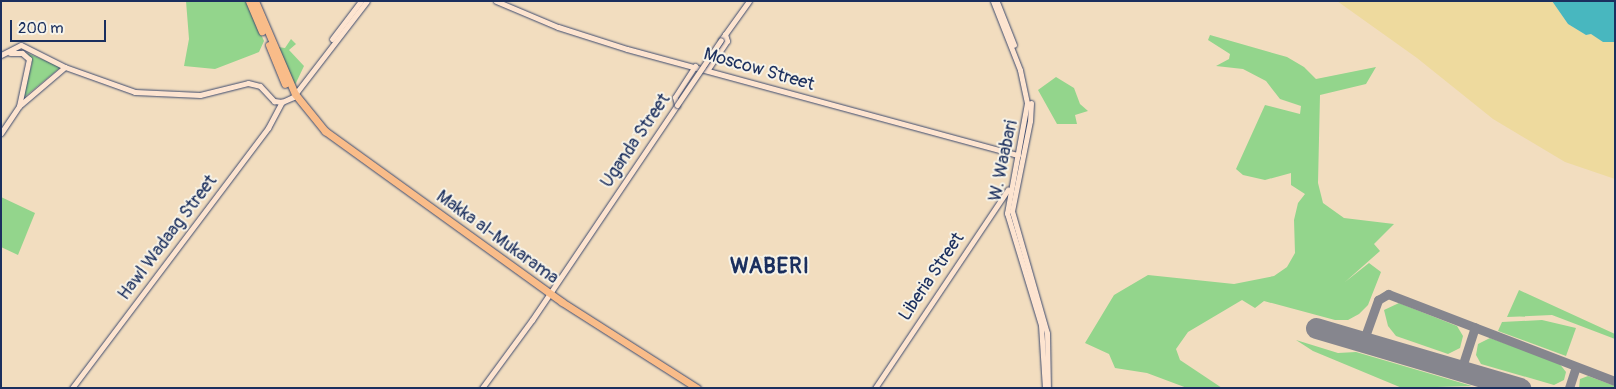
<!DOCTYPE html>
<html>
<head>
<meta charset="utf-8">
<style>
	body { margin:0 }
	#map { position:relative; width:1616px; height:389px; overflow:hidden; background:#f2ddbf; font-family:Pangolin,sans-serif }
	div>[style] { position:absolute }
	[style*='--x'] { left:calc(var(--x)*1px); top:calc(var(--y)*1px); width:calc(var(--w)*1px); rotate:calc(var(--a)*1deg) }
	.green>* { inset:0; background:#93d58c }
	.sand>* { inset:0; background:#eeda9e }
	.water>* { inset:0; background:#48b7bf }
	.taxiway>* { height:9px; margin:-4.5px; padding:0 4.5px; transform-origin:4.5px; border-radius:4.5px; background:#86868e }
	.runway>* { height:21px; margin:-10.5px; padding:0 10.5px; transform-origin:10.5px; border-radius:10.5px; background:#86868e }
	.roads { filter:drop-shadow(0 0 1px #3b496d) drop-shadow(0 0 1px #3b496d) }
	.secondary>* { height:5px; margin:-2.5px; padding:0 2.5px; transform-origin:2.5px; border-radius:2.5px; background:#fde4d0 }
	.highway>* { height:7px; margin:-3.5px; padding:0 3.5px; transform-origin:3.5px; border-radius:3.5px; background:#f9bc89 }
	.bridges { filter:drop-shadow(0 0 1px #3b496d) drop-shadow(0 0 1px #3b496d) }
	.secondary-bridge>* { height:5px; margin:-2.5px; padding:0 2.5px; transform-origin:2.5px; border-radius:2.5px; background:#fde4d0 }
	span { translate:-50% -50%; white-space:nowrap; text-align:center; line-height:1.15; -webkit-text-stroke:4px #f7f3e8; paint-order:stroke }
	.street-label { font-size:18px; color:#1b2f5e }
	.district-label { font-size:22px; color:#1b2f5e; font-weight:700; letter-spacing:1px }
	.frame { position:absolute; inset:0; border:2px solid #1b2f5e; pointer-events:none }
	.scale { position:absolute; left:10px; top:20px; width:96px; height:22px; box-sizing:border-box; border:2px solid #1b2f5e; border-top:0; padding-left:6px; font-size:15px; line-height:18px; white-space:nowrap; color:#1b2f5e; -webkit-text-stroke:4px #f7f3e8; paint-order:stroke }
</style>
</head>
<body>
<div id="map">
	<div class="green">
		<i style="clip-path:polygon(186px 1px,246px 1px,264px 41px,259px 52px,215px 69px,184px 66px,189px 39px)"></i>
		<i style="clip-path:polygon(1210px 35px,1287px 57px,1304px 67px,1316px 79px,1376px 67px,1366px 84px,1320px 95px,1318px 183px,1323px 203px,1344px 218px,1394px 224px,1374px 244px,1380px 251px,1345px 282px,1369px 263px,1381px 272px,1368px 305px,1359px 314px,1348px 320px,1335px 320px,1264px 301px,1255px 308px,1242px 300px,1188px 332px,1176px 349px,1180px 360px,1222px 388px,1187px 388px,1147px 373px,1115px 368px,1109px 354px,1085px 343px,1114px 295px,1148px 275px,1234px 284px,1274px 276px,1287px 267px,1295px 253px,1294px 220px,1298px 203px,1305px 194px,1291px 185px,1291px 173px,1265px 180px,1243px 175px,1236px 169px,1265px 105px,1300px 114px,1301px 106px,1280px 99px,1266px 81px,1243px 69px,1216px 66px,1229px 59px,1230px 54px,1208px 40px)"></i>
		<i style="clip-path:polygon(291px 39px,296px 44px,289px 50px,304px 66px,295px 85px,278px 47px,285px 48px)"></i>
		<i style="clip-path:polygon(27px 53px,61px 67px,21px 100px,32px 64px)"></i>
		<i style="clip-path:polygon(1056px 77px,1074px 88px,1080px 104px,1088px 111px,1075px 115px,1077px 124px,1057px 124px,1038px 90px)"></i>
		<i style="clip-path:polygon(1px 197px,35px 213px,18px 255px,1px 247px)"></i>
		<i style="clip-path:polygon(1519px 290px,1615px 334px,1615px 339px,1552px 315px,1507px 317px)"></i>
		<i style="clip-path:polygon(1399px 303px,1457px 326px,1463px 336px,1460px 348px,1448px 354px,1396px 336px,1388px 326px,1384px 310px)"></i>
		<i style="clip-path:polygon(1542px 320px,1576px 328px,1566px 356px,1498px 331px,1502px 322px)"></i>
		<i style="clip-path:polygon(1490px 338px,1559px 363px,1566px 372px,1564px 380px,1554px 385px,1481px 364px,1476px 355px,1478px 344px)"></i>
		<i style="clip-path:polygon(1296px 340px,1338px 353px,1356px 352px,1472px 386px,1402px 388px,1313px 351px)"></i>
		<i style="clip-path:polygon(1588px 376px,1615px 386px,1615px 388px,1579px 388px,1580px 379px)"></i>
	</div>
	<div class="sand">
		<i style="clip-path:polygon(1337px 1px,1552px 1px,1568px 24px,1586px 35px,1591px 34px,1615px 42px,1615px 179px,1565px 162px,1493px 119px,1417px 58px)"></i>
	</div>
	<div class="water">
		<i style="clip-path:polygon(1552px 1px,1615px 1px,1615px 42px,1603px 42px,1591px 34px,1586px 35px,1568px 24px)"></i>
	</div>
	<div class="taxiway">
		<i style="--x:1363;--y:342;--w:45;--a:-70.3"></i>
		<i style="--x:1378;--y:300;--w:12;--a:-31"></i>
		<i style="--x:1388;--y:294;--w:243;--a:21"></i>
		<i style="--x:1461;--y:370;--w:45;--a:-72"></i>
		<i style="--x:1483;--y:388;--w:10;--a:-79"></i>
		<i style="--x:1569;--y:388;--w:19;--a:-72"></i>
	</div>
	<div class="runway">
		<i style="--x:1316;--y:328;--w:213;--a:16.4"></i>
	</div>
	<div class="roads">
		<div class="secondary">
			<i style="--x:496;--y:1;--w:67;--a:22.8"></i>
			<i style="--x:558;--y:27;--w:72;--a:17.7"></i>
			<i style="--x:627;--y:49;--w:405;--a:15.2"></i>
			<i style="--x:993;--y:1;--w:74;--a:68.6"></i>
			<i style="--x:1020;--y:70;--w:34;--a:78"></i>
			<i style="--x:1027;--y:103;--w:112;--a:100.3"></i>
			<i style="--x:1007;--y:213;--w:117;--a:73.1"></i>
			<i style="--x:1041;--y:325;--w:63;--a:86.4"></i>
			<i style="--x:997;--y:2;--w:46;--a:68.4"></i>
			<i style="--x:332;--y:39;--w:48;--a:-52.7"></i>
			<i style="--x:721;--y:40;--w:48;--a:-54.3"></i>
			<i style="--x:10;--y:53;--w:12;--a:0"></i>
			<i style="--x:22;--y:53;--w:9;--a:41"></i>
			<i style="--x:29;--y:59;--w:48;--a:102"></i>
			<i style="--x:1;--y:55;--w:22;--a:-27"></i>
			<i style="--x:21;--y:45;--w:49;--a:26.6"></i>
			<i style="--x:65;--y:67;--w:74;--a:19.7"></i>
			<i style="--x:135;--y:92;--w:65;--a:2.6"></i>
			<i style="--x:200;--y:95;--w:49;--a:-14"></i>
			<i style="--x:248;--y:83;--w:12;--a:14"></i>
			<i style="--x:260;--y:86;--w:21;--a:47"></i>
			<i style="--x:274;--y:101;--w:8;--a:7"></i>
			<i style="--x:708;--y:69;--w:34;--a:-56"></i>
			<i style="--x:727;--y:41;--w:7;--a:-106"></i>
			<i style="--x:282;--y:102;--w:12;--a:-24"></i>
			<i style="--x:293;--y:97;--w:121;--a:-52.4"></i>
			<i style="--x:1031;--y:103;--w:18;--a:93"></i>
			<i style="--x:1030;--y:121;--w:92;--a:101.3"></i>
			<i style="--x:1012;--y:211;--w:127;--a:74"></i>
			<i style="--x:1047;--y:333;--w:55;--a:89"></i>
			<i style="--x:1;--y:133;--w:32;--a:-56"></i>
			<i style="--x:19;--y:106;--w:60;--a:-40.3"></i>
			<i style="--x:72;--y:388;--w:326;--a:-53"></i>
			<i style="--x:268;--y:128;--w:30;--a:-62"></i>
			<i style="--x:482;--y:388;--w:84;--a:-53.7"></i>
			<i style="--x:532;--y:320;--w:259;--a:-56"></i>
			<i style="--x:677;--y:105;--w:8;--a:-104"></i>
			<i style="--x:675;--y:97;--w:37;--a:-57"></i>
			<i style="--x:875;--y:388;--w:239;--a:-56.2"></i>
		</div>
		<div class="highway">
			<i style="--x:249;--y:1;--w:33;--a:67"></i>
			<i style="--x:255;--y:1;--w:101;--a:66.7"></i>
			<i style="--x:295;--y:94;--w:48;--a:51"></i>
			<i style="--x:325;--y:131;--w:292;--a:35.8"></i>
			<i style="--x:562;--y:302;--w:160;--a:32.5"></i>
			<i style="--x:269;--y:45;--w:42;--a:67.7"></i>
		</div>
	</div>
	<div class="bridges">
		<div class="secondary-bridge">
			<i style="--x:677;--y:105;--w:78;--a:-55.9"></i>
		</div>
	</div>
	<div class="street-label">
		<span style="left:759px;top:70px;rotate:16deg">Moscow Street</span>
		<span style="left:636px;top:141px;rotate:-56deg">Uganda Street</span>
		<span style="left:1004px;top:161px;rotate:-78deg">W. Waabari</span>
		<span style="left:168px;top:238px;rotate:-53deg">Hawl Wadaag Street</span>
		<span style="left:497px;top:238px;rotate:36deg">Makka al-Mukarama</span>
		<span style="left:932px;top:277px;rotate:-56deg">Liberia Street</span>
	</div>
	<div class="district-label">
		<span style="left:770px;top:267px">WABERI</span>
	</div>
	<div class="frame"></div>
	<div class="scale">200 m</div>
</div>
</body>
</html>
